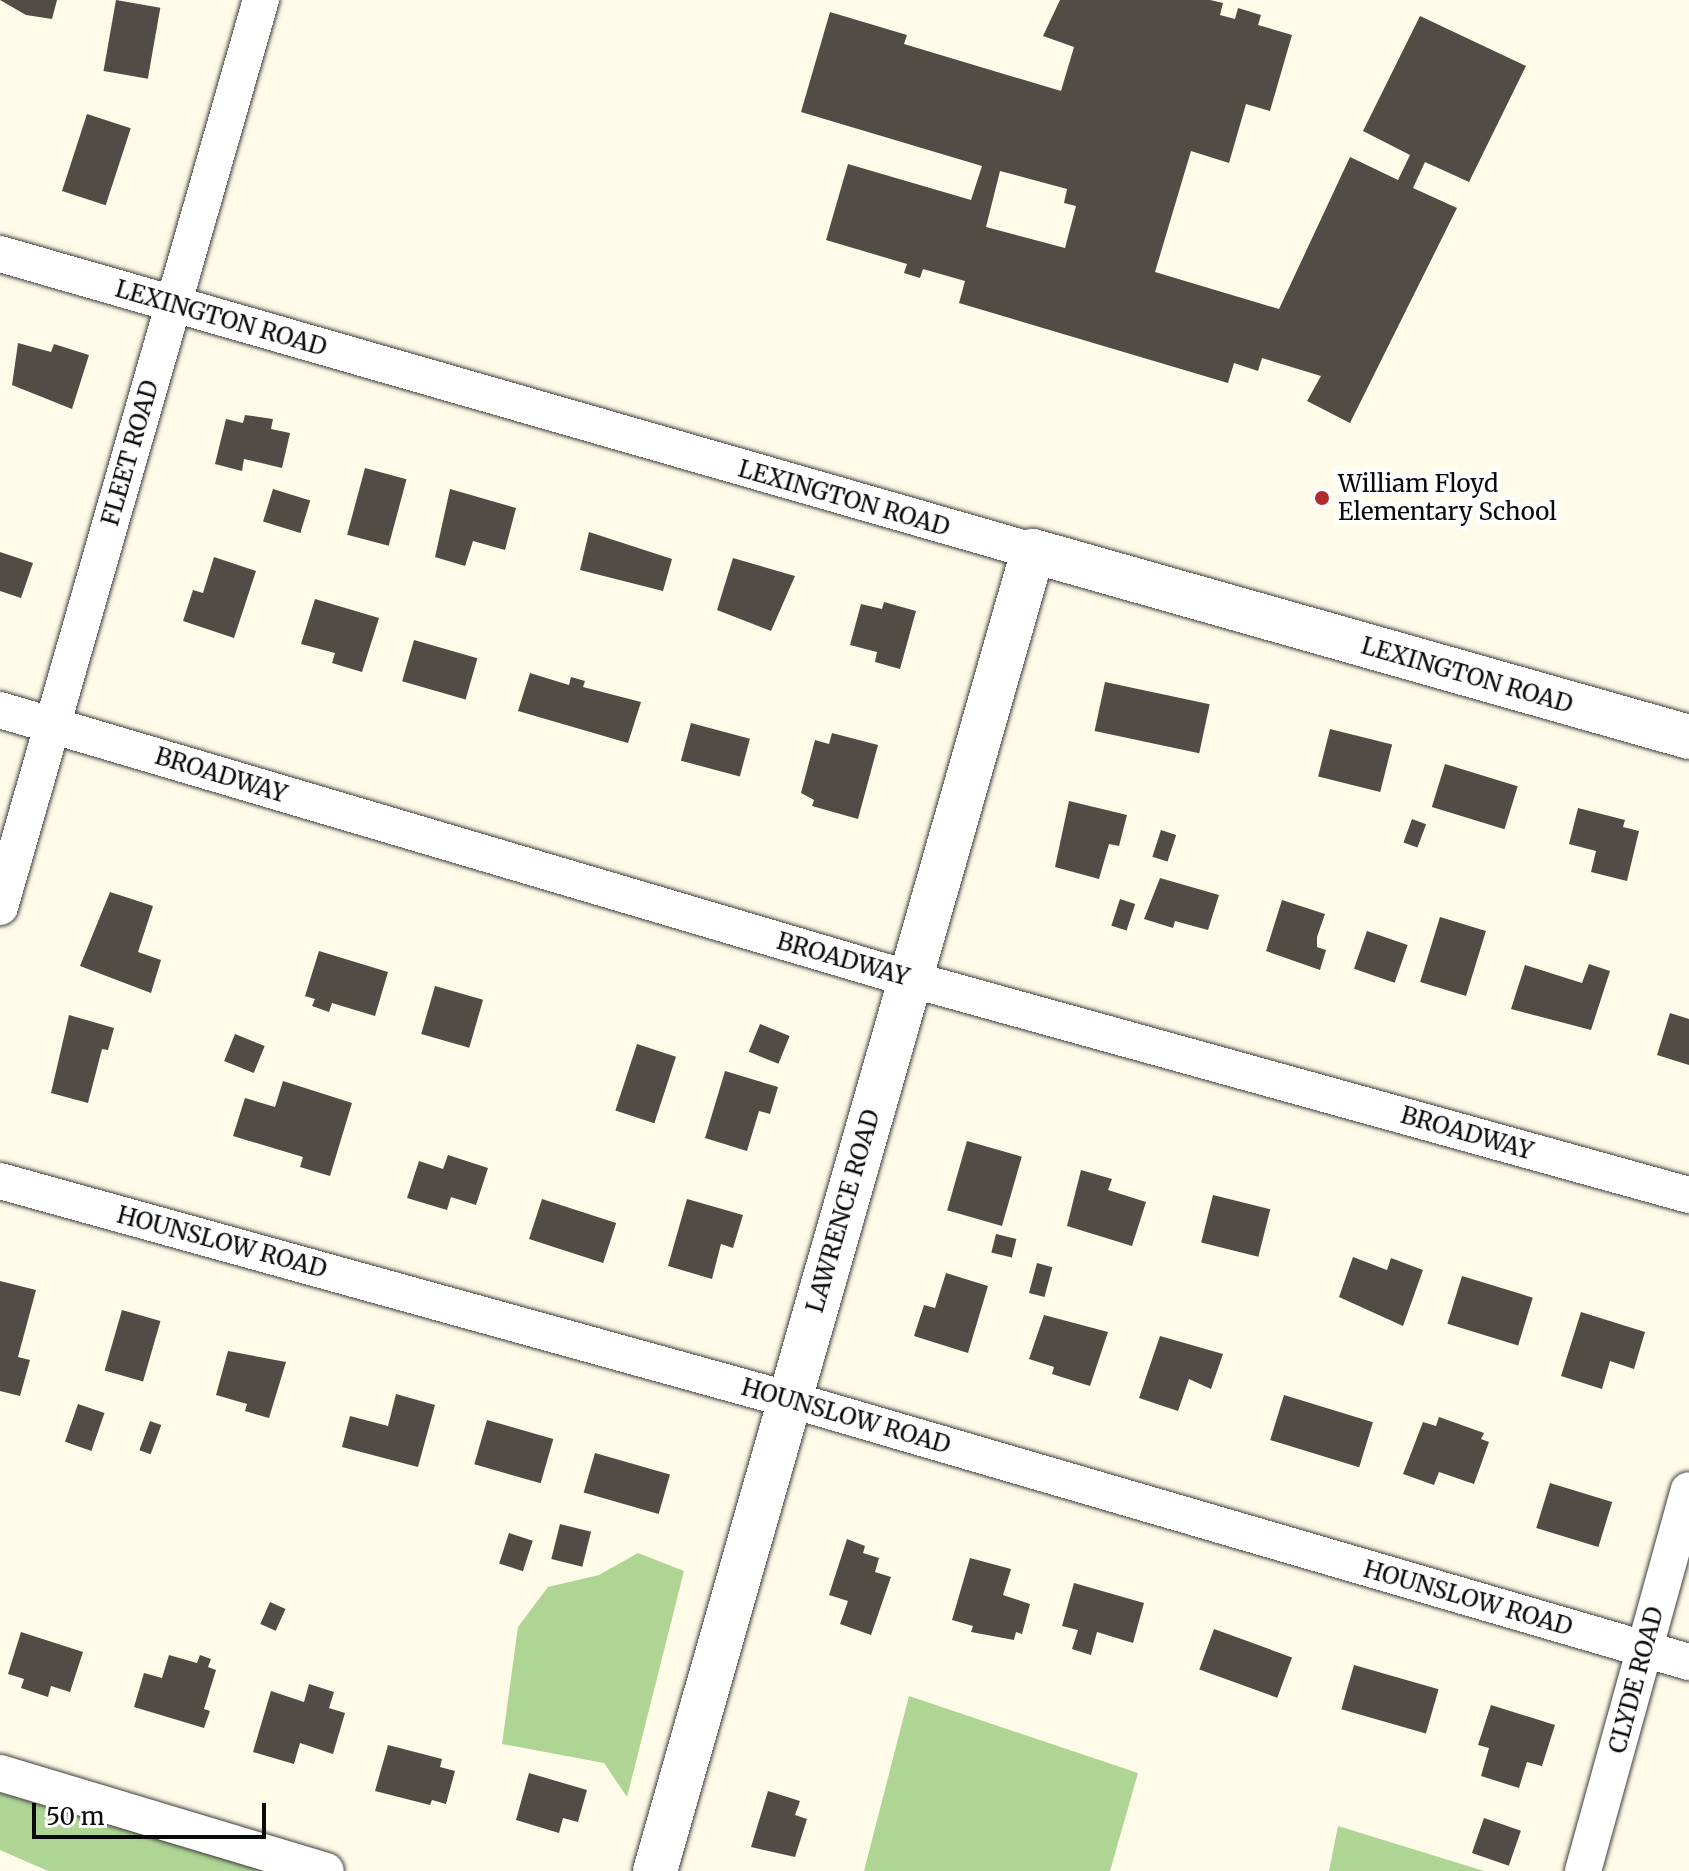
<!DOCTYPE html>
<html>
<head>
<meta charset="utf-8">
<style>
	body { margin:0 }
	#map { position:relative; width:1689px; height:1871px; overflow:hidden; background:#fefbe8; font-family:Merriweather,serif }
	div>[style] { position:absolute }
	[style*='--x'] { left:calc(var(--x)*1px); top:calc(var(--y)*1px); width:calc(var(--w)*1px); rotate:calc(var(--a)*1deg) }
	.forest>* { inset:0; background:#afd595 }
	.building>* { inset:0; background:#524c47; transform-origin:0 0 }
	.roads { filter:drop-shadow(0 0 2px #3d3d3d) drop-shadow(0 0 2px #3d3d3d) }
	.minor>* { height:36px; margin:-18px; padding:0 18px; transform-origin:18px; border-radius:18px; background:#fff }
	.tertiary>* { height:44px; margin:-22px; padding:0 22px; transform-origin:22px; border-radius:22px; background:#fff }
	.dots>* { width:22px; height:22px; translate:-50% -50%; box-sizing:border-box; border:4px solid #fff; border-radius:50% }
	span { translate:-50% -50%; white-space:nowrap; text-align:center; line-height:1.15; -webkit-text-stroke:8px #fff; paint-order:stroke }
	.street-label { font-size:24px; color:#0a0a0a }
	.poi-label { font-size:24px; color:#0a0a0a }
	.left { translate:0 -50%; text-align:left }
	.scale { position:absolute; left:32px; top:1803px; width:234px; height:36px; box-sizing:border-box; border:4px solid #0a0a0a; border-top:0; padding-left:10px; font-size:24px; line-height:28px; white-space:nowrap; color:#0a0a0a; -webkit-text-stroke:6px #fff; paint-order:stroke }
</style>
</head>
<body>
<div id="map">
	<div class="forest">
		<i style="clip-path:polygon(638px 1553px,684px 1571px,627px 1797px,604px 1763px,502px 1744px,518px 1627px,548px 1587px,599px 1575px)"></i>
		<i style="clip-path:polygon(909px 1696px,1138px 1773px,1110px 1871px,864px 1871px)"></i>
		<i style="clip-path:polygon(0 1793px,169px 1839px,264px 1871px,48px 1871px,0 1850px)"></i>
		<i style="clip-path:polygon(1338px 1826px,1484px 1871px,1329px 1871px)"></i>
	</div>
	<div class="building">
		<i style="clip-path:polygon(0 0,57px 0,52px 19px,26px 15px)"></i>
		<i style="left:116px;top:0;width:45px;height:72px;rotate:10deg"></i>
		<i style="clip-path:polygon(evenodd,1060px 0,1210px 0,1223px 3px,1220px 15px,1235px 19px,1238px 8px,1261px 15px,1258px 25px,1292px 35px,1270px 111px,1246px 104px,1229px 163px,1191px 151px,1155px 272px,1279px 309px,1350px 157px,1398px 180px,1410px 155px,1363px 131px,1420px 16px,1526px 66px,1469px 182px,1425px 162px,1413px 188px,1457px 208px,1350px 423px,1307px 401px,1321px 376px,1262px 358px,1258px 371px,1234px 363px,1228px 383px,959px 303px,965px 281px,923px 269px,920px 278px,904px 273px,907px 264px,826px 240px,848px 164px,971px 200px,982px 166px,801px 112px,830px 12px,907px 35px,904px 44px,1061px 91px,1074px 47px,1043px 36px,1060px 0,1000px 171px,1067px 189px,1064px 203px,1076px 206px,1065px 248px,986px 227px,1000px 171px)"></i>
		<i style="left:87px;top:114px;width:46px;height:81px;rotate:18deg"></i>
		<i style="clip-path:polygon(18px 343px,51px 352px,54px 344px,89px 355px,72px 409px,12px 385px)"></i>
		<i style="clip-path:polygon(245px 415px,273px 419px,271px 429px,290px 433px,282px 468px,244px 459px,242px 471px,215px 464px,226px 419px,243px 423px)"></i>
		<i style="left:365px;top:468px;width:43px;height:69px;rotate:15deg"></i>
		<i style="left:273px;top:489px;width:39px;height:34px;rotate:17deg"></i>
		<i style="clip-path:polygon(450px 489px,516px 508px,505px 550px,473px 541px,465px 566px,435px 557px)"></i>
		<i style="clip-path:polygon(589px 532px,672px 559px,663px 591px,580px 570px)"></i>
		<i style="clip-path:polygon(0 552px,33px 563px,21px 598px,0 591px)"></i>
		<i style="clip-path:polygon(214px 557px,256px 571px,234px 638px,183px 621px,193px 590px,203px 593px)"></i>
		<i style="clip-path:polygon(733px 558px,795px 576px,771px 631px,717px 610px)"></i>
		<i style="clip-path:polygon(315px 599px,379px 618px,362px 672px,332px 663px,335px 653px,301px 644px)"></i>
		<i style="clip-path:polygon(884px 602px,916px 611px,900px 669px,875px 662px,877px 652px,850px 645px,861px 604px,882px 609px)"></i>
		<i style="left:414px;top:640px;width:66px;height:43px;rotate:16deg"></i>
		<i style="clip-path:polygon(530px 673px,569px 685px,571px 677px,585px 681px,583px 687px,641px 702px,628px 743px,518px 711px)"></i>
		<i style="left:1105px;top:682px;width:107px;height:50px;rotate:12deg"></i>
		<i style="left:691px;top:723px;width:61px;height:39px;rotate:15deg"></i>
		<i style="left:1330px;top:729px;width:64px;height:49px;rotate:14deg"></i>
		<i style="clip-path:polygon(832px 733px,878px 745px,858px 819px,812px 806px,814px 800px,801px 793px,815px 740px,829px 744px)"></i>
		<i style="left:1445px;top:764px;width:76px;height:45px;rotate:17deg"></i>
		<i style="clip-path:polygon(1069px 801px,1127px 815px,1119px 846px,1109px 844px,1099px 879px,1055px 867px)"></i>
		<i style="clip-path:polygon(1578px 808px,1625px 820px,1623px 827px,1639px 831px,1627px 881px,1591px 872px,1596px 851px,1569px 844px)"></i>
		<i style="left:1412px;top:819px;width:15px;height:25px;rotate:20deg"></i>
		<i style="left:1161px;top:830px;width:16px;height:28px;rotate:18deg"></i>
		<i style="clip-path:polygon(1160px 878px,1219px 895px,1208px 930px,1175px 921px,1173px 928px,1144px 919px)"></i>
		<i style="clip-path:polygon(110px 892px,153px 906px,138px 952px,161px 960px,151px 993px,80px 966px)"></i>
		<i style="left:1120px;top:899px;width:16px;height:28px;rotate:18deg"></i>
		<i style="clip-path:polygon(1282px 900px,1325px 914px,1317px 937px,1317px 947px,1326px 950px,1320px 970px,1266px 951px)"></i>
		<i style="left:1440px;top:917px;width:48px;height:68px;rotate:17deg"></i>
		<i style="left:1367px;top:931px;width:43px;height:40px;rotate:19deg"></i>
		<i style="clip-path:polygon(319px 951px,388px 972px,375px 1016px,332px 1003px,329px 1012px,312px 1006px,315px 999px,305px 996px)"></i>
		<i style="clip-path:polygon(1589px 964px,1610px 971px,1591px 1030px,1511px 1009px,1525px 965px,1582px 983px)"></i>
		<i style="left:435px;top:986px;width:50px;height:50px;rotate:16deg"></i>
		<i style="clip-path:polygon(1670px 1013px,1689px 1019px,1689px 1065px,1657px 1055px)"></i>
		<i style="clip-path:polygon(69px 1015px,114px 1028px,108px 1050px,102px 1049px,88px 1103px,51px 1093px)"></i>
		<i style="left:760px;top:1024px;width:32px;height:30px;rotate:22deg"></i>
		<i style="left:235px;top:1034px;width:32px;height:29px;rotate:22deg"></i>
		<i style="left:637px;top:1044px;width:41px;height:70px;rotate:18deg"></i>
		<i style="clip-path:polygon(725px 1071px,778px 1087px,770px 1114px,759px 1111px,747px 1151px,705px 1138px)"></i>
		<i style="clip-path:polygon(283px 1081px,352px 1103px,330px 1176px,300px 1167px,303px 1157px,233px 1136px,245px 1098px,275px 1107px)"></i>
		<i style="left:967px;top:1141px;width:57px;height:72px;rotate:16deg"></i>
		<i style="clip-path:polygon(448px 1155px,488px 1168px,476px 1205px,451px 1197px,447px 1210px,407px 1198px,419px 1161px,443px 1169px)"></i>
		<i style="clip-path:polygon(1081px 1170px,1112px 1179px,1108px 1190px,1146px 1202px,1132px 1246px,1067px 1226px)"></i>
		<i style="left:1213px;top:1195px;width:59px;height:49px;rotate:14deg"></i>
		<i style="left:542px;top:1199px;width:78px;height:42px;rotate:18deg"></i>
		<i style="clip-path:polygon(687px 1199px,743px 1215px,733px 1248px,721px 1244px,712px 1279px,668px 1266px)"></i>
		<i style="left:996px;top:1234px;width:21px;height:19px;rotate:14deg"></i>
		<i style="clip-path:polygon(1353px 1257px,1387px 1270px,1391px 1258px,1423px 1270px,1403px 1326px,1339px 1297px)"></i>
		<i style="left:1037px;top:1263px;width:16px;height:31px;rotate:15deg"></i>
		<i style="clip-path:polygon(946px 1273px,988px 1286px,968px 1353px,914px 1336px,924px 1305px,935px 1308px)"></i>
		<i style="left:1462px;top:1276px;width:74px;height:50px;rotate:17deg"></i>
		<i style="clip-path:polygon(0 1281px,36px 1290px,18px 1357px,30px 1360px,20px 1396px,0 1391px)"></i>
		<i style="left:122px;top:1310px;width:40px;height:63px;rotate:16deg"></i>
		<i style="clip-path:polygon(1581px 1312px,1645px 1332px,1634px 1369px,1610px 1361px,1602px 1389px,1561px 1376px)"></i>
		<i style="clip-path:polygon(1044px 1315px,1108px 1332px,1090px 1386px,1052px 1374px,1054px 1367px,1029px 1359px)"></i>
		<i style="clip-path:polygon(1160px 1336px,1223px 1354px,1211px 1389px,1189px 1379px,1178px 1411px,1139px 1398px)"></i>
		<i style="clip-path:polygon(228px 1351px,286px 1362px,269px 1418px,245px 1411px,247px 1404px,216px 1395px)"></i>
		<i style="clip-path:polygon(396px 1394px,435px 1405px,418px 1467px,342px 1447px,350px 1416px,388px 1426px)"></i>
		<i style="left:1284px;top:1395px;width:93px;height:47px;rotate:17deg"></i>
		<i style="left:78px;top:1404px;width:28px;height:40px;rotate:19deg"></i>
		<i style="clip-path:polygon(1439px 1417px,1484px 1433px,1481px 1439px,1489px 1442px,1474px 1484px,1439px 1472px,1434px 1485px,1403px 1474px,1423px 1422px,1436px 1426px)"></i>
		<i style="left:487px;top:1420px;width:69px;height:46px;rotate:16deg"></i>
		<i style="left:150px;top:1421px;width:12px;height:31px;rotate:20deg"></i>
		<i style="left:595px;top:1453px;width:78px;height:41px;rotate:16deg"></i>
		<i style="left:1550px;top:1483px;width:65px;height:47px;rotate:17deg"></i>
		<i style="left:560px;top:1524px;width:32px;height:36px;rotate:14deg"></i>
		<i style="left:509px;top:1533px;width:25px;height:32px;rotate:18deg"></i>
		<i style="clip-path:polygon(847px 1539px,865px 1546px,863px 1553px,879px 1558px,875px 1572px,891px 1577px,871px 1635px,840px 1624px,848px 1601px,829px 1595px)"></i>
		<i style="clip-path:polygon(970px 1558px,1011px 1569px,1003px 1595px,1030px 1604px,1022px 1634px,1016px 1632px,1014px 1640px,971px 1632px,973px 1626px,952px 1620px)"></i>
		<i style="clip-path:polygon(1074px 1583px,1144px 1603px,1133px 1643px,1097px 1632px,1091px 1655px,1072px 1649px,1078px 1630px,1062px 1626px)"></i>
		<i style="left:270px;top:1602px;width:17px;height:24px;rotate:24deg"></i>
		<i style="left:1214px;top:1629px;width:83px;height:43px;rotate:20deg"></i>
		<i style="clip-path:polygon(21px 1632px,83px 1652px,70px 1692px,51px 1686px,48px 1697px,21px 1688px,24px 1679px,8px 1674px)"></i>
		<i style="clip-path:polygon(169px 1655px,197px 1663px,200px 1655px,211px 1659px,208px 1667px,216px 1670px,204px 1709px,210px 1711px,204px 1728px,134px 1707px,144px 1673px,162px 1678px)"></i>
		<i style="left:1354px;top:1665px;width:88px;height:46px;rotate:16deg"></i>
		<i style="clip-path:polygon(309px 1684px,334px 1692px,329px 1708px,345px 1713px,333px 1754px,300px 1743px,294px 1764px,253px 1752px,271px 1691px,304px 1702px)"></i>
		<i style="clip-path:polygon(1491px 1705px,1555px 1725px,1542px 1766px,1527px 1762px,1519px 1788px,1481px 1776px,1489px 1748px,1478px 1745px)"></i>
		<i style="clip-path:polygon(388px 1745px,442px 1759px,440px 1767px,455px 1771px,446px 1804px,432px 1800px,430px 1805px,375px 1791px)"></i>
		<i style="clip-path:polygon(529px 1773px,587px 1790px,578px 1822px,563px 1818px,559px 1833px,516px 1820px)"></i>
		<i style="clip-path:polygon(768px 1791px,800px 1801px,795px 1815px,807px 1819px,795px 1857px,751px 1847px)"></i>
		<i style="left:1484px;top:1818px;width:39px;height:37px;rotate:19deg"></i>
	</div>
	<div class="roads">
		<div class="minor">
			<i style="--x:0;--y:254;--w:1075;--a:16.04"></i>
			<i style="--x:0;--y:710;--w:949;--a:16.47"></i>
			<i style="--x:910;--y:979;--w:808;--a:15.5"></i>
			<i style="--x:0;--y:907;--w:944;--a:-73.95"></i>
			<i style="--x:0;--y:1181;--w:850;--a:15.49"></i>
			<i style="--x:819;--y:1408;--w:906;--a:16.28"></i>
			<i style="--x:0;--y:1773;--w:340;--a:16.7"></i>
			<i style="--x:1583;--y:1871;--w:395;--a:-74.5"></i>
		</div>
		<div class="tertiary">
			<i style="--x:655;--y:1871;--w:1373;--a:-74.02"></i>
			<i style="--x:1033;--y:551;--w:682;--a:15.83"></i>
		</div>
	</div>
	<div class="dots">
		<i style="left:1322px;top:498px;background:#b12b2b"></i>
	</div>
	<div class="street-label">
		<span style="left:221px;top:318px;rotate:16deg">LEXINGTON ROAD</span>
		<span style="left:130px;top:453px;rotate:-74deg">FLEET ROAD</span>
		<span style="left:844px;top:498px;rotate:16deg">LEXINGTON ROAD</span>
		<span style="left:1467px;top:675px;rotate:16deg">LEXINGTON ROAD</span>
		<span style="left:221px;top:775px;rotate:17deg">BROADWAY</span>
		<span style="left:843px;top:959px;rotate:16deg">BROADWAY</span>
		<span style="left:1467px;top:1133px;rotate:16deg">BROADWAY</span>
		<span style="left:843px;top:1211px;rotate:-74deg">LAWRENCE ROAD</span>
		<span style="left:222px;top:1242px;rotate:15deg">HOUNSLOW ROAD</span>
		<span style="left:846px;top:1416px;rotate:16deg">HOUNSLOW ROAD</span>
		<span style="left:1468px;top:1598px;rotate:16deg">HOUNSLOW ROAD</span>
		<span style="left:1636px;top:1680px;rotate:-75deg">CLYDE ROAD</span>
	</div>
	<div class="poi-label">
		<span class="left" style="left:1338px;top:498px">William Floyd<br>Elementary School</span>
	</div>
	<div class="scale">50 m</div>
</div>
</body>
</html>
